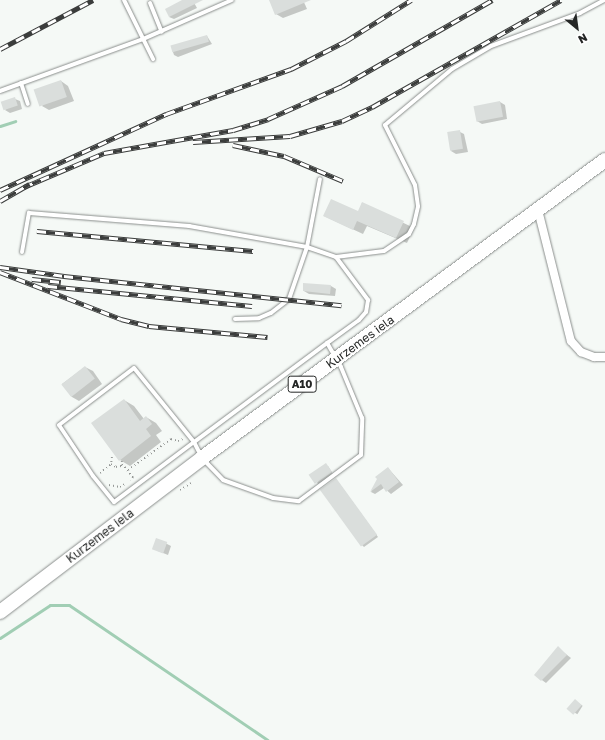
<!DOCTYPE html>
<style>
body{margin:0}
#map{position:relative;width:605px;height:740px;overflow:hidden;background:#f5f9f6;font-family:"Golos Text",sans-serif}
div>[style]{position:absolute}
.shadow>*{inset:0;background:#0003;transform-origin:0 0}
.stream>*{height:3px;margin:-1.5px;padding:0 1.5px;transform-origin:1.5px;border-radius:1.5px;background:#a1ceb4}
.building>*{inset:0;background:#dadedc;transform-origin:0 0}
.path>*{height:2px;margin-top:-1px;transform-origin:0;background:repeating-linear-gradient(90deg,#969997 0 1px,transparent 0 4px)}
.roads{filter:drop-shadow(0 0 1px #8a8e8c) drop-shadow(0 0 1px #8a8e8c)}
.service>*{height:4px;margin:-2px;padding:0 2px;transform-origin:2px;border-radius:2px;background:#fff}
.minor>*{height:8px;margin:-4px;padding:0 4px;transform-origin:4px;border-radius:4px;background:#fff}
.trunk>*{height:14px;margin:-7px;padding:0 7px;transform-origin:7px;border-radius:7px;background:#fff}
.rail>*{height:4.5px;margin-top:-2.25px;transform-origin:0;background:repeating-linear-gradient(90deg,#fff 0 9px,#3b3d3c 0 18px);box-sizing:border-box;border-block:1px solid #3b3d3c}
span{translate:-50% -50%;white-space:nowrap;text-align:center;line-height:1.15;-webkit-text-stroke:3px #fff;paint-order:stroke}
.shield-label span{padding:1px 3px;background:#fff;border:1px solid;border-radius:3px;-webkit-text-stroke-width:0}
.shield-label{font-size:11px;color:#242625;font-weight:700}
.street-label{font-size:12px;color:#242625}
.north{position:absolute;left:557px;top:8px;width:40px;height:40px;-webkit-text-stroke:3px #fff;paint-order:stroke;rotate:151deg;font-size:11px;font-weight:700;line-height:16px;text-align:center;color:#242625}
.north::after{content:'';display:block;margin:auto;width:14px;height:18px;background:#242625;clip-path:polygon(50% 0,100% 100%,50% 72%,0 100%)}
</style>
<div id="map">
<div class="shadow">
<i style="clip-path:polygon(184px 0,193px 1px,197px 8px,174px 19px,169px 17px)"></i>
<i style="clip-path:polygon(270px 0,303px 0,307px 9px,283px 18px,276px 14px)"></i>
<i style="clip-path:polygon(207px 36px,212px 44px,178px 57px,174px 55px,172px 49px)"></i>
<i style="clip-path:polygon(61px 81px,68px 86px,74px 101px,49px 110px,42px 106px)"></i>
<i style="clip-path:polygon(15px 99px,20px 101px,22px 109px,10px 113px,5px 110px)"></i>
<i style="clip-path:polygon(500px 102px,505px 105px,507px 119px,482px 124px,477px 121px)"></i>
<i style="clip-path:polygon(460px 132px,464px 134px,468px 152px,456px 154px,451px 151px)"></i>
<i style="clip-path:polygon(362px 203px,414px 228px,407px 243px,367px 226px,363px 234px,324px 216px,359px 212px)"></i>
<i style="clip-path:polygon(304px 284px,331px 286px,336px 289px,335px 296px,309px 294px,304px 291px)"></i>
<i style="clip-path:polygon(85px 367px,93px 371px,102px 384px,79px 401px,72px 397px,62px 384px)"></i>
<i style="clip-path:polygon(124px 400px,134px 406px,144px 419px,146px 417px,156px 423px,162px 431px,156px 435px,161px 442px,130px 466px,120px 460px)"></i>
<i style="clip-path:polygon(328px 466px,333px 474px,319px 484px,317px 483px)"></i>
<i style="clip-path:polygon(388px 468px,403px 485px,391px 494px,384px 488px,375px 494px,371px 492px,378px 479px)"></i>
<i style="clip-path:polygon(336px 479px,378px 537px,364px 547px,362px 545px)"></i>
<i style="clip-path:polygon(157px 539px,171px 546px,168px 555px,158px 551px)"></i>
<i style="clip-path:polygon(558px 648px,571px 658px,546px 683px,535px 675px)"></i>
<i style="left:575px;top:701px;width:9px;height:10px;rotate:32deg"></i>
</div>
<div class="stream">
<i style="left:0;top:126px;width:16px;rotate:-18deg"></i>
<i style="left:0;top:638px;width:60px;rotate:-33.4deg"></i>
<i style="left:50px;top:605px;width:19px"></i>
<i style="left:69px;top:605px;width:240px;rotate:34.2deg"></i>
</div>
<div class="building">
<i style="clip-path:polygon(182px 0,203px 0,169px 17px,165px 9px)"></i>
<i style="clip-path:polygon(269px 0,311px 0,275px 15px)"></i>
<i style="left:207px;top:35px;width:7px;height:38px;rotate:74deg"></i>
<i style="left:61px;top:80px;width:18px;height:29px;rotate:71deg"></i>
<i style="left:15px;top:97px;width:9px;height:15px;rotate:72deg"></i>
<i style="left:500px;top:101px;width:16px;height:27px;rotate:79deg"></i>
<i style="left:460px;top:130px;width:19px;height:13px;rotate:81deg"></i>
<i style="clip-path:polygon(331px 199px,358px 211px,362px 202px,404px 221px,396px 238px,357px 221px,353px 230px,323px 216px)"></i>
<i style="clip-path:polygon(303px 283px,331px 285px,330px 294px,303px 291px)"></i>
<i style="left:85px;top:366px;width:16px;height:30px;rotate:52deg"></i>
<i style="clip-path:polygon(124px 399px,140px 421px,146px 416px,152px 424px,146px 429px,151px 436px,119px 461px,91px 423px)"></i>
<i style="left:326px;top:463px;width:11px;height:21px;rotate:56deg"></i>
<i style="clip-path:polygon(388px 467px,399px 482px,386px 492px,381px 484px,370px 492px,377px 479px,375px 477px)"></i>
<i style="left:336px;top:478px;width:70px;height:20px;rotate:54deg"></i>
<i style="left:156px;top:538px;width:12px;height:12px;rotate:20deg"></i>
<i style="clip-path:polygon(558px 646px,567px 655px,541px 681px,534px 675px)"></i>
<i style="left:575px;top:699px;width:9px;height:13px;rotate:41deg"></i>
</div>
<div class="path">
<i style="left:112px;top:457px;width:7px;rotate:98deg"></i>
<i style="left:111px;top:464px;width:6px;rotate:31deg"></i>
<i style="left:116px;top:467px;width:5px;rotate:-11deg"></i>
<i style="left:121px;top:466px;width:5px;rotate:-79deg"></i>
<i style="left:122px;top:464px;width:17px;rotate:50deg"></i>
<i style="left:133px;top:477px;width:4px;rotate:124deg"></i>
<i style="left:128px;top:470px;width:53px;rotate:-35.8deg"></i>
<i style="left:171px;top:439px;width:7px;rotate:16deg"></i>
<i style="left:178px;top:441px;width:5px;rotate:-22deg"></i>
<i style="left:100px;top:473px;width:14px;rotate:-39deg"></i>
<i style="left:109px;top:485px;width:11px;rotate:10deg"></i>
<i style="left:120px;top:487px;width:6px;rotate:-31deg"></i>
<i style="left:180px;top:490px;width:13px;rotate:-32deg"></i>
</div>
<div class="roads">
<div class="service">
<i style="left:124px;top:0;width:66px;rotate:63.8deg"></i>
<i style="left:150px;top:3px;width:31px;rotate:68deg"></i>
<i style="left:21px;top:83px;width:22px;rotate:72deg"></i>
<i style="left:0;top:91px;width:152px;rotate:-20deg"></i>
<i style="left:143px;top:39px;width:97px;rotate:-23.7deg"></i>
<i style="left:22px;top:252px;width:40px;rotate:-80deg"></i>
<i style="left:29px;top:213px;width:161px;rotate:4.6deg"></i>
<i style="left:189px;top:226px;width:120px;rotate:10.1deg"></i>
<i style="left:307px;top:247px;width:31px;rotate:19deg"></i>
<i style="left:336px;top:257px;width:54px;rotate:53.3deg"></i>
<i style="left:368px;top:300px;width:12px;rotate:99deg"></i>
<i style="left:366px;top:312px;width:11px;rotate:131deg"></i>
<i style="left:359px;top:320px;width:39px;rotate:144deg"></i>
<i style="left:327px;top:343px;width:166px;rotate:143.3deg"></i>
<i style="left:194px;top:442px;width:100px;rotate:143.1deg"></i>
<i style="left:114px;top:502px;width:33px;rotate:-129deg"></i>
<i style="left:93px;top:476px;width:61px;rotate:-123.7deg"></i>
<i style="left:59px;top:425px;width:94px;rotate:-37.2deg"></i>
<i style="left:134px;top:368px;width:95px;rotate:51deg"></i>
<i style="left:194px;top:442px;width:18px;rotate:63deg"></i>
<i style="left:202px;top:458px;width:30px;rotate:46deg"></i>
<i style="left:223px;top:480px;width:53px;rotate:19.8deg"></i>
<i style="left:273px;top:498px;width:26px;rotate:7deg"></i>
<i style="left:299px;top:501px;width:77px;rotate:-36.6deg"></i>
<i style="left:361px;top:455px;width:37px;rotate:-88deg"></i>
<i style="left:362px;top:418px;width:55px;rotate:-112.4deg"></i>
<i style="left:341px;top:367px;width:28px;rotate:-120deg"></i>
<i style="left:336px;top:257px;width:48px;rotate:-7.1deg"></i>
<i style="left:384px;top:251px;width:30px;rotate:-34deg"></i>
<i style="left:409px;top:234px;width:11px;rotate:-63deg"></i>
<i style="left:414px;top:224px;width:18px;rotate:-77deg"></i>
<i style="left:418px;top:206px;width:21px;rotate:-98deg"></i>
<i style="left:415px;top:185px;width:67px;rotate:-116.6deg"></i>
<i style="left:385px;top:125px;width:87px;rotate:-39.9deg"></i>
<i style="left:452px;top:69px;width:45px;rotate:-30.5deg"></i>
<i style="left:491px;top:46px;width:95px;rotate:-20.3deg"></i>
<i style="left:580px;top:13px;width:27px;rotate:-28deg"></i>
<i style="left:235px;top:319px;width:24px;rotate:-2deg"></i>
<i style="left:259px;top:318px;width:13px;rotate:-23deg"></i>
<i style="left:271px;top:313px;width:23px;rotate:-38deg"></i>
<i style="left:289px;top:299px;width:55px;rotate:-70.9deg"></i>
<i style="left:307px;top:247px;width:69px;rotate:-79.2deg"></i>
</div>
<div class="minor">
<i style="left:538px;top:210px;width:135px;rotate:75.9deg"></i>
<i style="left:571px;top:341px;width:15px;rotate:48deg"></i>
<i style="left:581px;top:352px;width:14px;rotate:21deg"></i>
<i style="left:594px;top:357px;width:11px"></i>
</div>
<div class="trunk">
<i style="left:0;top:612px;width:254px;rotate:-37.3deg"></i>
<i style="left:202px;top:458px;width:501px;rotate:-36.48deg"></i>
</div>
</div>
<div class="rail">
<i style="left:0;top:49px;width:105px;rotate:-27.8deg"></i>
<i style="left:193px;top:142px;width:97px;rotate:-3.5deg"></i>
<i style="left:290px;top:136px;width:54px;rotate:-16.1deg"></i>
<i style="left:342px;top:121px;width:33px;rotate:-25deg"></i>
<i style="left:372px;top:107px;width:217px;rotate:-29.5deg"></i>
<i style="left:233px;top:145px;width:52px;rotate:12.2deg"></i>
<i style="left:284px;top:156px;width:64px;rotate:23deg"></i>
<i style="left:24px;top:187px;width:87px;rotate:-23deg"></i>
<i style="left:104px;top:153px;width:131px;rotate:-10.1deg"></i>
<i style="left:233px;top:130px;width:37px;rotate:-17deg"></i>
<i style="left:268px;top:119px;width:81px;rotate:-24deg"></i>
<i style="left:342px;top:86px;width:173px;rotate:-29.8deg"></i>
<i style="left:0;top:190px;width:183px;rotate:-24.6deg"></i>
<i style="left:166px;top:114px;width:133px;rotate:-19.8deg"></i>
<i style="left:291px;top:69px;width:62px;rotate:-27deg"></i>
<i style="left:346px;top:41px;width:77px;rotate:-32.2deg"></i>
<i style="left:0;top:201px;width:34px;rotate:-30deg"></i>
<i style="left:37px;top:231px;width:217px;rotate:5.3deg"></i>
<i style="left:0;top:267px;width:65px;rotate:8deg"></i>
<i style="left:64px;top:276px;width:279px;rotate:6deg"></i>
<i style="left:0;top:272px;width:130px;rotate:21.2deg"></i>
<i style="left:121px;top:319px;width:29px;rotate:14deg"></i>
<i style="left:149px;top:326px;width:119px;rotate:5.3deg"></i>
<i style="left:32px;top:279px;width:29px;rotate:6deg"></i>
<i style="left:48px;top:286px;width:205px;rotate:5.6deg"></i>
</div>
<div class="shield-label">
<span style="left:302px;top:384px">A10</span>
</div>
<div class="street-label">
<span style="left:360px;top:342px;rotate:-36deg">Kurzemes iela</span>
<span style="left:100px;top:536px;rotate:-37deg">Kurzemes iela</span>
</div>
<div class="north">N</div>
</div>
